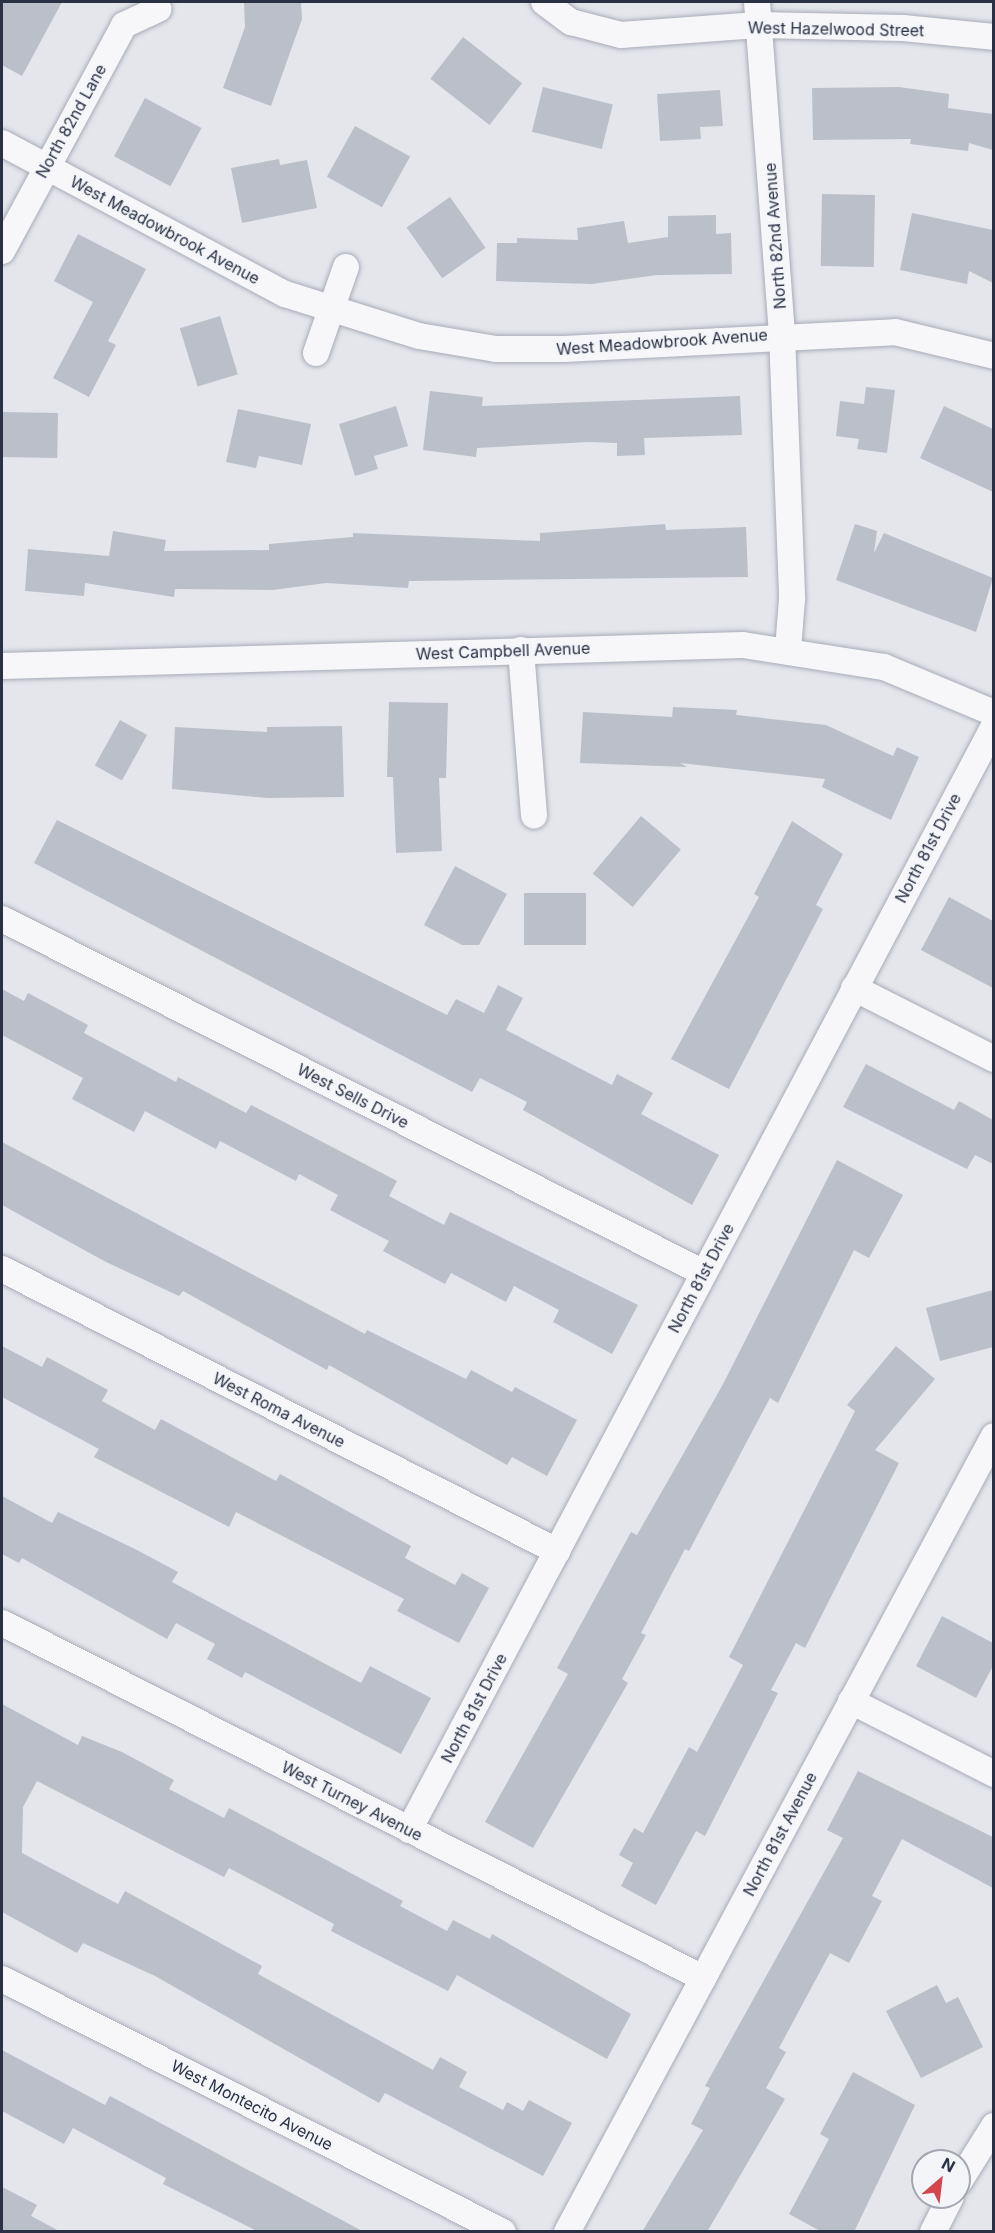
<!DOCTYPE html>
<style>
body{margin:0}
#map{position:relative;width:995px;height:2233px;overflow:hidden;background:#e4e6ec;font-family:Inter,sans-serif}
div>[style]{position:absolute}
.building>*{inset:0;background:#babfca;transform-origin:0 0}
.roads{filter:drop-shadow(0 0 2px #a8acb7) drop-shadow(0 0 2px #a8acb7)}
.minor>*{height:26px;margin:-13px;padding:0 13px;transform-origin:13px;border-radius:13px;background:#f7f7fa}
span{translate:-50% -50%;white-space:nowrap;text-align:center;line-height:1.15;-webkit-text-stroke:4.5px #f4f5f9;paint-order:stroke}
.street-label{font-size:16px;color:#2a3145}
.frame{position:absolute;inset:0;border:3px solid #2a3145;pointer-events:none}
.north{position:absolute;left:911px;top:2149px;width:60px;height:60px;box-sizing:border-box;background:#f4f5f9;border:2px solid #a3a7b1;border-radius:50%;rotate:28deg;font-size:16px;font-weight:700;line-height:24px;text-align:center;color:#2a3145}
.north::after{content:'';display:block;margin:auto;width:21px;height:27px;background:#d4454d;clip-path:polygon(50% 0,100% 100%,50% 72%,0 100%)}
</style>
<div id="map">
<div class="building">
<i style="clip-path:polygon(2px 2px,62px 2px,22px 76px,2px 65px)"></i>
<i style="clip-path:polygon(244px 2px,301px 2px,302px 19px,271px 106px,223px 88px,245px 27px)"></i>
<i style="left:463px;top:37px;width:75px;height:53px;rotate:38deg"></i>
<i style="left:543px;top:87px;width:72px;height:46px;rotate:14deg"></i>
<i style="clip-path:polygon(899px 87px,949px 94px,948px 108px,993px 114px,993px 150px,969px 143px,968px 151px,910px 144px,911px 139px,813px 140px,812px 88px)"></i>
<i style="clip-path:polygon(720px 90px,723px 126px,700px 127px,701px 139px,660px 141px,657px 94px)"></i>
<i style="left:145px;top:98px;width:64px;height:66px;rotate:28deg"></i>
<i style="left:355px;top:126px;width:63px;height:58px;rotate:29deg"></i>
<i style="clip-path:polygon(279px 159px,280px 165px,307px 160px,317px 208px,242px 223px,231px 168px)"></i>
<i style="left:822px;top:194px;width:53px;height:72px;rotate:1deg"></i>
<i style="left:450px;top:197px;width:62px;height:53px;rotate:55deg"></i>
<i style="clip-path:polygon(912px 213px,993px 230px,993px 283px,969px 271px,967px 284px,900px 270px)"></i>
<i style="clip-path:polygon(716px 215px,716px 234px,731px 233px,732px 274px,657px 275px,592px 284px,496px 281px,497px 243px,517px 243px,517px 238px,578px 240px,577px 228px,624px 221px,628px 243px,668px 237px,668px 216px)"></i>
<i style="clip-path:polygon(78px 234px,146px 269px,108px 341px,116px 345px,89px 397px,53px 378px,93px 302px,54px 281px)"></i>
<i style="left:220px;top:316px;width:61px;height:42px;rotate:73deg"></i>
<i style="clip-path:polygon(866px 387px,895px 390px,887px 453px,857px 449px,859px 439px,836px 436px,840px 401px,864px 404px)"></i>
<i style="clip-path:polygon(430px 391px,483px 397px,482px 406px,740px 396px,742px 435px,644px 438px,645px 455px,617px 456px,617px 443px,588px 442px,477px 448px,476px 457px,423px 450px)"></i>
<i style="clip-path:polygon(396px 406px,408px 446px,374px 456px,378px 469px,355px 476px,339px 424px)"></i>
<i style="clip-path:polygon(944px 406px,993px 429px,993px 492px,920px 458px)"></i>
<i style="clip-path:polygon(238px 409px,311px 424px,302px 465px,259px 456px,256px 468px,226px 462px)"></i>
<i style="left:2px;top:412px;width:56px;height:45px;rotate:1deg"></i>
<i style="clip-path:polygon(665px 524px,666px 530px,746px 527px,748px 577px,409px 581px,408px 588px,326px 583px,273px 590px,175px 589px,174px 597px,85px 583px,84px 596px,25px 591px,28px 549px,109px 556px,113px 531px,166px 540px,164px 551px,269px 550px,269px 544px,353px 537px,353px 533px,540px 541px,540px 533px)"></i>
<i style="clip-path:polygon(855px 524px,877px 531px,874px 553px,884px 533px,993px 578px,976px 632px,836px 580px)"></i>
<i style="clip-path:polygon(389px 702px,448px 703px,446px 778px,439px 778px,442px 851px,396px 853px,393px 777px,387px 777px)"></i>
<i style="clip-path:polygon(673px 707px,737px 710px,736px 715px,826px 725px,893px 756px,897px 747px,919px 757px,891px 820px,822px 787px,825px 779px,680px 763px,687px 767px,580px 763px,583px 712px,672px 717px)"></i>
<i style="left:120px;top:720px;width:31px;height:52px;rotate:29deg"></i>
<i style="clip-path:polygon(342px 726px,344px 797px,268px 798px,172px 789px,175px 727px,267px 732px,267px 727px)"></i>
<i style="left:641px;top:816px;width:52px;height:75px;rotate:40deg"></i>
<i style="clip-path:polygon(57px 820px,447px 1015px,456px 999px,484px 1013px,498px 985px,523px 998px,506px 1030px,612px 1085px,617px 1074px,653px 1093px,641px 1114px,719px 1155px,692px 1205px,523px 1110px,527px 1102px,480px 1078px,472px 1092px,34px 863px)"></i>
<i style="clip-path:polygon(792px 821px,843px 854px,816px 905px,823px 909px,729px 1089px,671px 1059px,759px 897px,754px 894px)"></i>
<i style="clip-path:polygon(455px 866px,507px 894px,479px 945px,462px 945px,424px 925px)"></i>
<i style="left:524px;top:893px;width:62px;height:52px"></i>
<i style="clip-path:polygon(949px 897px,993px 921px,993px 988px,921px 950px)"></i>
<i style="clip-path:polygon(2px 989px,24px 1001px,28px 993px,88px 1025px,84px 1033px,176px 1082px,178px 1077px,246px 1113px,251px 1105px,336px 1149px,397px 1181px,389px 1196px,444px 1225px,450px 1212px,638px 1305px,612px 1354px,553px 1322px,559px 1310px,514px 1286px,506px 1302px,451px 1273px,445px 1284px,383px 1251px,389px 1241px,330px 1210px,338px 1195px,299px 1174px,296px 1181px,220px 1141px,216px 1149px,145px 1111px,134px 1132px,72px 1099px,83px 1078px,2px 1035px)"></i>
<i style="clip-path:polygon(866px 1064px,954px 1110px,959px 1101px,993px 1120px,993px 1164px,975px 1155px,967px 1169px,843px 1107px)"></i>
<i style="clip-path:polygon(2px 1142px,365px 1334px,367px 1330px,466px 1379px,471px 1370px,512px 1392px,515px 1387px,577px 1420px,547px 1476px,512px 1457px,507px 1465px,329px 1365px,327px 1370px,183px 1291px,179px 1296px,106px 1262px,2px 1205px)"></i>
<i style="clip-path:polygon(837px 1160px,903px 1195px,869px 1258px,854px 1250px,778px 1403px,770px 1398px,689px 1551px,685px 1549px,641px 1633px,646px 1635px,622px 1679px,628px 1683px,533px 1848px,485px 1822px,568px 1674px,557px 1668px,631px 1532px,637px 1535px,722px 1386px)"></i>
<i style="clip-path:polygon(993px 1290px,993px 1347px,940px 1361px,926px 1308px)"></i>
<i style="clip-path:polygon(2px 1346px,42px 1367px,47px 1357px,108px 1390px,102px 1401px,155px 1430px,161px 1419px,276px 1481px,280px 1474px,411px 1546px,405px 1558px,455px 1585px,462px 1573px,489px 1588px,459px 1643px,397px 1611px,404px 1599px,236px 1512px,229px 1527px,94px 1457px,99px 1449px,2px 1397px)"></i>
<i style="clip-path:polygon(896px 1346px,935px 1379px,875px 1450px,899px 1463px,805px 1648px,796px 1643px,771px 1690px,778px 1693px,705px 1836px,696px 1831px,656px 1905px,621px 1886px,633px 1863px,619px 1855px,634px 1828px,643px 1833px,689px 1747px,697px 1752px,743px 1665px,729px 1657px,855px 1411px,847px 1405px)"></i>
<i style="clip-path:polygon(2px 1496px,52px 1523px,58px 1512px,137px 1550px,178px 1572px,172px 1582px,361px 1683px,370px 1666px,431px 1698px,401px 1754px,245px 1672px,242px 1678px,207px 1659px,215px 1644px,176px 1623px,167px 1639px,22px 1558px,19px 1563px,2px 1554px)"></i>
<i style="clip-path:polygon(942px 1616px,993px 1643px,993px 1666px,976px 1698px,916px 1666px)"></i>
<i style="clip-path:polygon(2px 1704px,78px 1745px,82px 1736px,122px 1752px,174px 1780px,169px 1789px,224px 1818px,229px 1808px,403px 1901px,400px 1906px,447px 1931px,453px 1920px,490px 1939px,492px 1934px,631px 2014px,607px 2059px,457px 1975px,448px 1991px,331px 1931px,334px 1924px,229px 1868px,224px 1877px,37px 1781px,23px 1807px,22px 1853px,118px 1904px,125px 1891px,262px 1966px,258px 1974px,433px 2070px,440px 2057px,467px 2072px,459px 2087px,503px 2110px,507px 2102px,523px 2111px,529px 2100px,572px 2123px,543px 2176px,385px 2093px,379px 2103px,155px 1976px,83px 1943px,77px 1953px,2px 1912px)"></i>
<i style="clip-path:polygon(858px 1771px,993px 1837px,993px 1888px,902px 1839px,872px 1896px,882px 1901px,849px 1963px,830px 1953px,779px 2048px,786px 2052px,766px 2088px,785px 2099px,707px 2232px,642px 2232px,703px 2130px,691px 2124px,710px 2088px,705px 2086px,843px 1838px,827px 1830px)"></i>
<i style="clip-path:polygon(937px 1985px,946px 2003px,958px 1997px,983px 2047px,921px 2078px,886px 2011px)"></i>
<i style="clip-path:polygon(2px 2050px,105px 2105px,110px 2096px,364px 2232px,259px 2232px,163px 2184px,166px 2178px,73px 2128px,64px 2144px,2px 2111px)"></i>
<i style="clip-path:polygon(853px 2072px,915px 2105px,854px 2232px,822px 2232px,789px 2214px,829px 2139px,820px 2134px)"></i>
<i style="clip-path:polygon(2px 2187px,37px 2205px,31px 2216px,61px 2232px,2px 2232px)"></i>
</div>
<div class="roads">
<div class="minor">
<i style="left:544px;top:2px;width:34px;rotate:37deg"></i>
<i style="left:571px;top:22px;width:52px;rotate:14.6deg"></i>
<i style="left:621px;top:35px;width:137px;rotate:-4.2deg"></i>
<i style="left:758px;top:25px;width:145px;rotate:1.2deg"></i>
<i style="left:903px;top:28px;width:91px;rotate:5.6deg"></i>
<i style="left:757px;top:2px;width:333px;rotate:85.7deg"></i>
<i style="left:782px;top:334px;width:265px;rotate:87.8deg"></i>
<i style="left:792px;top:599px;width:51px;rotate:94.5deg"></i>
<i style="left:2px;top:143px;width:321px;rotate:28.1deg"></i>
<i style="left:285px;top:294px;width:140px;rotate:17.4deg"></i>
<i style="left:419px;top:336px;width:78px;rotate:9.6deg"></i>
<i style="left:496px;top:349px;width:68px"></i>
<i style="left:564px;top:349px;width:331px;rotate:-2.9deg"></i>
<i style="left:895px;top:332px;width:102px;rotate:13.6deg"></i>
<i style="left:2px;top:251px;width:257px;rotate:-61.6deg"></i>
<i style="left:124px;top:25px;width:38px;rotate:-25deg"></i>
<i style="left:316px;top:353px;width:91px;rotate:-70.8deg"></i>
<i style="left:521px;top:650px;width:166px;rotate:85.5deg"></i>
<i style="left:2px;top:666px;width:741px;rotate:-1.62deg"></i>
<i style="left:743px;top:645px;width:143px;rotate:8.9deg"></i>
<i style="left:884px;top:667px;width:119px;rotate:22.7deg"></i>
<i style="left:2px;top:919px;width:786px;rotate:26.76deg"></i>
<i style="left:854px;top:988px;width:157px;rotate:26.9deg"></i>
<i style="left:2px;top:1269px;width:623px;rotate:26.94deg"></i>
<i style="left:2px;top:1623px;width:786px;rotate:26.86deg"></i>
<i style="left:851px;top:1701px;width:161px;rotate:27deg"></i>
<i style="left:409px;top:1830px;width:1249px;rotate:-62.08deg"></i>
<i style="left:2px;top:1979px;width:561px;rotate:26.79deg"></i>
<i style="left:959px;top:2182px;width:66px;rotate:-58deg"></i>
<i style="left:567px;top:2232px;width:903px;rotate:-61.79deg"></i>
<i style="left:933px;top:2232px;width:39px;rotate:-63deg"></i>
</div>
</div>
<div class="street-label">
<span style="left:836px;top:29px;rotate:1deg">West Hazelwood Street</span>
<span style="left:71px;top:121px;rotate:-61deg">North 82nd Lane</span>
<span style="left:165px;top:230px;rotate:28deg">West Meadowbrook Avenue</span>
<span style="left:775px;top:236px;rotate:-94deg">North 82nd Avenue</span>
<span style="left:662px;top:342px;rotate:-4deg">West Meadowbrook Avenue</span>
<span style="left:503px;top:651px;rotate:-2deg">West Campbell Avenue</span>
<span style="left:928px;top:848px;rotate:-62deg">North 81st Drive</span>
<span style="left:353px;top:1096px;rotate:27deg">West Sells Drive</span>
<span style="left:701px;top:1278px;rotate:-62deg">North 81st Drive</span>
<span style="left:279px;top:1410px;rotate:27deg">West Roma Avenue</span>
<span style="left:474px;top:1708px;rotate:-62deg">North 81st Drive</span>
<span style="left:352px;top:1801px;rotate:27deg">West Turney Avenue</span>
<span style="left:780px;top:1834px;rotate:-62deg">North 81st Avenue</span>
<span style="left:252px;top:2105px;rotate:27deg">West Montecito Avenue</span>
</div>
<div class="frame"></div>
<div class="north">N</div>
</div>
